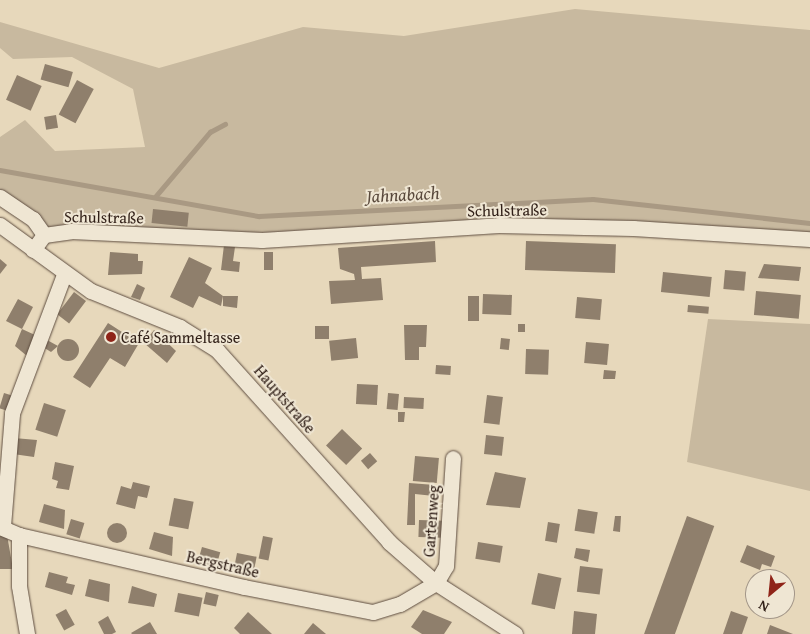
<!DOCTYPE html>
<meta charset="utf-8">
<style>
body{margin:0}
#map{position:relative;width:810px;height:634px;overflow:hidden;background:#e7d8bb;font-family:"Gentium Book Plus",serif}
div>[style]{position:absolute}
.green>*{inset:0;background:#c8b99f}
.stream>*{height:4.5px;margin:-2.25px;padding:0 2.25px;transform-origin:2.25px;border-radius:2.25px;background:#a99983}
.building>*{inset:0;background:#8f7f6c;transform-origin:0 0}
.round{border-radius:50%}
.roads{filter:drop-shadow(0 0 1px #5e4d40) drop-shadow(0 0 1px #5e4d40)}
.minor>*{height:15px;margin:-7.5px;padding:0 7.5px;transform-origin:7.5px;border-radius:7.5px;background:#efe6d3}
.dots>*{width:14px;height:14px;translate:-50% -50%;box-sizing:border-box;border:2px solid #efe6d3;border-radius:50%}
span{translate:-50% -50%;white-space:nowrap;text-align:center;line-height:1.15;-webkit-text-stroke:4px #efe6d3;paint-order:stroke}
.street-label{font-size:16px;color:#301f17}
.poi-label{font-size:16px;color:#301f17}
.left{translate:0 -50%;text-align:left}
.water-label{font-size:18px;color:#5a4a3d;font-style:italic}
.north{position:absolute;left:745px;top:569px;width:50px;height:50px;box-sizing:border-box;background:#efe6d3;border:1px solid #a39688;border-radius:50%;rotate:208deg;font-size:14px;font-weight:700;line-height:20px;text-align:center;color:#301f17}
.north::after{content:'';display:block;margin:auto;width:18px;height:22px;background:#8f2418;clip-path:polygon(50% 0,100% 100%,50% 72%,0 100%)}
</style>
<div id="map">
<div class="green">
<i style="clip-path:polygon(575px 9px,810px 30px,810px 239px,633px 228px,44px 235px,0 197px,0 137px,25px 120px,55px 151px,145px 147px,133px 89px,72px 57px,13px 59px,0 48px,0 22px,159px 68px,303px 27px,404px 36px)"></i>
<i style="clip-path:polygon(708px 319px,810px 324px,810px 491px,687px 462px)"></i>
</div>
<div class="stream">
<i style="left:0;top:170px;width:263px;rotate:10.1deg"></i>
<i style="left:259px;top:216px;width:334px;rotate:-2.9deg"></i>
<i style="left:593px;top:199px;width:218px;rotate:6.3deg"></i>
<i style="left:155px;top:197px;width:85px;rotate:-49.8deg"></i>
<i style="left:210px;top:132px;width:17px;rotate:-28deg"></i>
</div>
<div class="building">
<i style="left:45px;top:64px;width:29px;height:16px;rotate:16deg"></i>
<i style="left:17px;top:75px;width:27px;height:27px;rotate:24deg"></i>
<i style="left:77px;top:80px;width:19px;height:39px;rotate:28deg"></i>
<i style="left:56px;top:115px;width:13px;height:12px;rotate:81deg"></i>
<i style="left:153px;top:209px;width:36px;height:14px;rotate:6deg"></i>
<i style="clip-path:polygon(435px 241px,436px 262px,361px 267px,362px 279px,381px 278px,383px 300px,331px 304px,329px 281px,355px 280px,354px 274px,340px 269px,338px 248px)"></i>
<i style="left:526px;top:241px;width:90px;height:29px;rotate:2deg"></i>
<i style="clip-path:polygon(224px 245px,235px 247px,233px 261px,240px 262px,239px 272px,221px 270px)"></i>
<i style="clip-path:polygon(110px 252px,138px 254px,138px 261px,143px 261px,142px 274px,108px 275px)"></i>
<i style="left:264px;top:252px;width:9px;height:18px"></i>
<i style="clip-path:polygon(189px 257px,212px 268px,205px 283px,223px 296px,221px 306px,199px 296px,193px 308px,170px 297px)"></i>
<i style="clip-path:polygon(0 259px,7px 265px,0 274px)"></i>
<i style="clip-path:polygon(764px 264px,801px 267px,799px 281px,758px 278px)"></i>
<i style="left:725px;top:270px;width:21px;height:19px;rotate:5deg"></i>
<i style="left:663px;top:272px;width:49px;height:20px;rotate:6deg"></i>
<i style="clip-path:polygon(137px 284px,145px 288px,140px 300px,131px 297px)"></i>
<i style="left:756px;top:291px;width:45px;height:24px;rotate:5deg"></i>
<i style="left:74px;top:292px;width:15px;height:28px;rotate:37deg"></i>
<i style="left:483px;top:294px;width:29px;height:20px;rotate:2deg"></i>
<i style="clip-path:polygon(223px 296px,238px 296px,237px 308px,223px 306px)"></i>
<i style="left:468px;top:296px;width:11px;height:25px"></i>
<i style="left:577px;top:297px;width:25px;height:21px;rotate:5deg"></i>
<i style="clip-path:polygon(18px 299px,33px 307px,22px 329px,35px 335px,27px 356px,15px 346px,22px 329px,6px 321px)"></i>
<i style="left:688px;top:305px;width:21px;height:7px;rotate:5deg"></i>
<i style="clip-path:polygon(108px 323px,139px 343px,125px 367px,110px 358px,90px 388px,73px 377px)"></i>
<i style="left:518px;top:324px;width:7px;height:8px"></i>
<i style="clip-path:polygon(404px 325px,427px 325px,426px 347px,419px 347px,419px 360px,405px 360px)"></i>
<i style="left:315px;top:326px;width:14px;height:13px"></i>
<i style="clip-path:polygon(154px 330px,176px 351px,167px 363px,144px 343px)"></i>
<i style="left:356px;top:338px;width:20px;height:27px;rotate:84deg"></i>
<i style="left:501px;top:338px;width:9px;height:11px;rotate:6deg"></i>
<i class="round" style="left:57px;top:339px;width:22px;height:22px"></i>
<i style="clip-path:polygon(47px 340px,58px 346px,51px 352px,43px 347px)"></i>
<i style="left:586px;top:342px;width:23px;height:21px;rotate:5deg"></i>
<i style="left:526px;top:349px;width:23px;height:25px;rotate:2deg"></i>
<i style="left:436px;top:365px;width:15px;height:9px;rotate:4deg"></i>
<i style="clip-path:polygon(604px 370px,616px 371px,615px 379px,603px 379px)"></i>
<i style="left:357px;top:384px;width:21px;height:20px;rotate:3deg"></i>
<i style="left:4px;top:393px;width:10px;height:16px;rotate:17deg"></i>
<i style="left:388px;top:393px;width:11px;height:16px;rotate:5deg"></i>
<i style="left:487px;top:395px;width:16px;height:28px;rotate:7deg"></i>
<i style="left:404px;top:397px;width:20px;height:11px;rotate:3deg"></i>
<i style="left:44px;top:403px;width:23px;height:28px;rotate:18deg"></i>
<i style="clip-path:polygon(398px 412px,405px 412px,404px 422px,398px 422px)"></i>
<i style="left:342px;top:429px;width:28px;height:23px;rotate:44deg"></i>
<i style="left:486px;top:435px;width:18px;height:19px;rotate:6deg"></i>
<i style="clip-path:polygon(14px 438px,37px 440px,34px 457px,13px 454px)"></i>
<i style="left:370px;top:453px;width:11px;height:12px;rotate:49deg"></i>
<i style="left:415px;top:456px;width:24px;height:25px;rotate:5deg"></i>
<i style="clip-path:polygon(55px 462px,74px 466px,69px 490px,56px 488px,58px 481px,52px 479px)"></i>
<i style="clip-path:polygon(495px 472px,526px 478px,520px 508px,486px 505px)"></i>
<i style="clip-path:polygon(133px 482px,150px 486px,147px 498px,138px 496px,135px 509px,116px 504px,121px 486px,131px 489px)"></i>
<i style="clip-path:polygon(409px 483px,435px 485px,434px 496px,415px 494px,415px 525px,407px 525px)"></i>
<i style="left:174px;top:498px;width:20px;height:28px;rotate:11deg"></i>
<i style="clip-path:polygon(44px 504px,65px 510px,64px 529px,39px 522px)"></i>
<i style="left:578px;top:509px;width:20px;height:22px;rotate:9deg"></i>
<i style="clip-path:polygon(615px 516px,621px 516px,620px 532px,613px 531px)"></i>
<i style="left:687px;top:516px;width:29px;height:126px;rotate:20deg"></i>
<i style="left:71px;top:519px;width:14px;height:16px;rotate:17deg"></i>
<i style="left:419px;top:520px;width:24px;height:17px;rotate:2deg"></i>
<i style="left:548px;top:522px;width:12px;height:19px;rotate:9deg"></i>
<i class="round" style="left:107px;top:523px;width:20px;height:20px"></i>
<i style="clip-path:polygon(154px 532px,173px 537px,172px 556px,149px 549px)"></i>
<i style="clip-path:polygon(7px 535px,13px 569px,0 569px,0 552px,7px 551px,0 552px,0 536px)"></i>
<i style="left:263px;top:536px;width:10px;height:23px;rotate:11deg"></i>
<i style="left:478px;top:542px;width:25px;height:17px;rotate:9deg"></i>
<i style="clip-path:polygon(747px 545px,775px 556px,771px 567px,762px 564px,760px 570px,740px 562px)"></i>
<i style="left:202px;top:547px;width:19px;height:16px;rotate:16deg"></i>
<i style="clip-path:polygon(576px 548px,590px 550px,588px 562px,574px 558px)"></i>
<i style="left:237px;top:553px;width:20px;height:19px;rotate:11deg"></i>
<i style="left:580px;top:566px;width:23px;height:26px;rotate:7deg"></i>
<i style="clip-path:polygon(49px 572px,68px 577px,66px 583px,75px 585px,72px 595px,45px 587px)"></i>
<i style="left:538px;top:573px;width:24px;height:32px;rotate:12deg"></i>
<i style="clip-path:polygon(89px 579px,110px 584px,109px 602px,85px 596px)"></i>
<i style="clip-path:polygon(132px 586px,157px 594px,154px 607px,128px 603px)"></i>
<i style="left:206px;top:592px;width:13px;height:12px;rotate:13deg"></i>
<i style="left:178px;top:593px;width:25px;height:19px;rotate:11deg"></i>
<i style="left:66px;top:609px;width:18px;height:12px;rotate:61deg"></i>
<i style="clip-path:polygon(423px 610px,452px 622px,444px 634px,422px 634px,411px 627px)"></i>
<i style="clip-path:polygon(574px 611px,597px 614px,595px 634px,572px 634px)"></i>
<i style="clip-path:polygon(731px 611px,748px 617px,742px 634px,723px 634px)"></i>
<i style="clip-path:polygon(248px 612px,272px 634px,240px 634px,234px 628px)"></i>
<i style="clip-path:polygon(108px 616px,116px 632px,112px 634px,104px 634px,98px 622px)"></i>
<i style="clip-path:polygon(150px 622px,157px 634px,132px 634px,131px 633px)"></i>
<i style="clip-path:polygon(313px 623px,326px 634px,304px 634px)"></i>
<i style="clip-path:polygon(770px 625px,793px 634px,767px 634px)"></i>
</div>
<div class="roads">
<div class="minor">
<i style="left:0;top:197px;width:40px;rotate:34deg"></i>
<i style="left:33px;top:219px;width:19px;rotate:55deg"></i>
<i style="left:0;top:225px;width:112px;rotate:36deg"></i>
<i style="left:91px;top:291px;width:96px;rotate:22deg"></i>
<i style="left:180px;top:327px;width:44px;rotate:31.9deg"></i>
<i style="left:217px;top:350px;width:258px;rotate:48.1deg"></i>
<i style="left:389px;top:542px;width:62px;rotate:41.1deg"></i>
<i style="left:436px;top:583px;width:94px;rotate:32.8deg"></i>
<i style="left:33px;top:250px;width:19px;rotate:-54deg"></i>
<i style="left:44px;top:235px;width:27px;rotate:-8deg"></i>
<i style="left:71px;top:231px;width:191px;rotate:2.7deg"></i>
<i style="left:262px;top:240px;width:237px;rotate:-3.6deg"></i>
<i style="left:499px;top:225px;width:134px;rotate:1.3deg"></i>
<i style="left:633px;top:228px;width:177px;rotate:3.6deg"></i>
<i style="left:3px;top:526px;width:113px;rotate:-85.4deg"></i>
<i style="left:12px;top:413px;width:147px;rotate:-69.4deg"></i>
<i style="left:0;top:527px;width:21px;rotate:23deg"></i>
<i style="left:19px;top:535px;width:231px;rotate:13deg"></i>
<i style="left:244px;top:587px;width:131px;rotate:11deg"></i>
<i style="left:373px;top:612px;width:28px;rotate:-17deg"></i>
<i style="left:400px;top:604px;width:42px;rotate:-30.3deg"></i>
<i style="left:436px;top:583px;width:20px;rotate:-60deg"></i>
<i style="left:446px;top:566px;width:108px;rotate:-86.3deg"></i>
<i style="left:19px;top:535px;width:51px;rotate:90deg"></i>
<i style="left:19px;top:586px;width:49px;rotate:80.5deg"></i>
</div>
</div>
<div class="dots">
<i style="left:111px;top:337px;background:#8f2418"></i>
</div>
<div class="street-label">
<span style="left:507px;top:210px;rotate:-1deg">Schulstraße</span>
<span style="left:104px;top:217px;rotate:1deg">Schulstraße</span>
<span style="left:285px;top:399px;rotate:49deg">Hauptstraße</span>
<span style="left:431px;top:521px;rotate:-86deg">Gartenweg</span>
<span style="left:223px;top:564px;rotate:13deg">Bergstraße</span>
</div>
<div class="poi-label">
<span class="left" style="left:121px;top:337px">Café Sammeltasse</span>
</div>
<div class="water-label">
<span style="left:403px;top:195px;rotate:-3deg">Jahnabach</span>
</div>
<div class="north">N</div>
</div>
